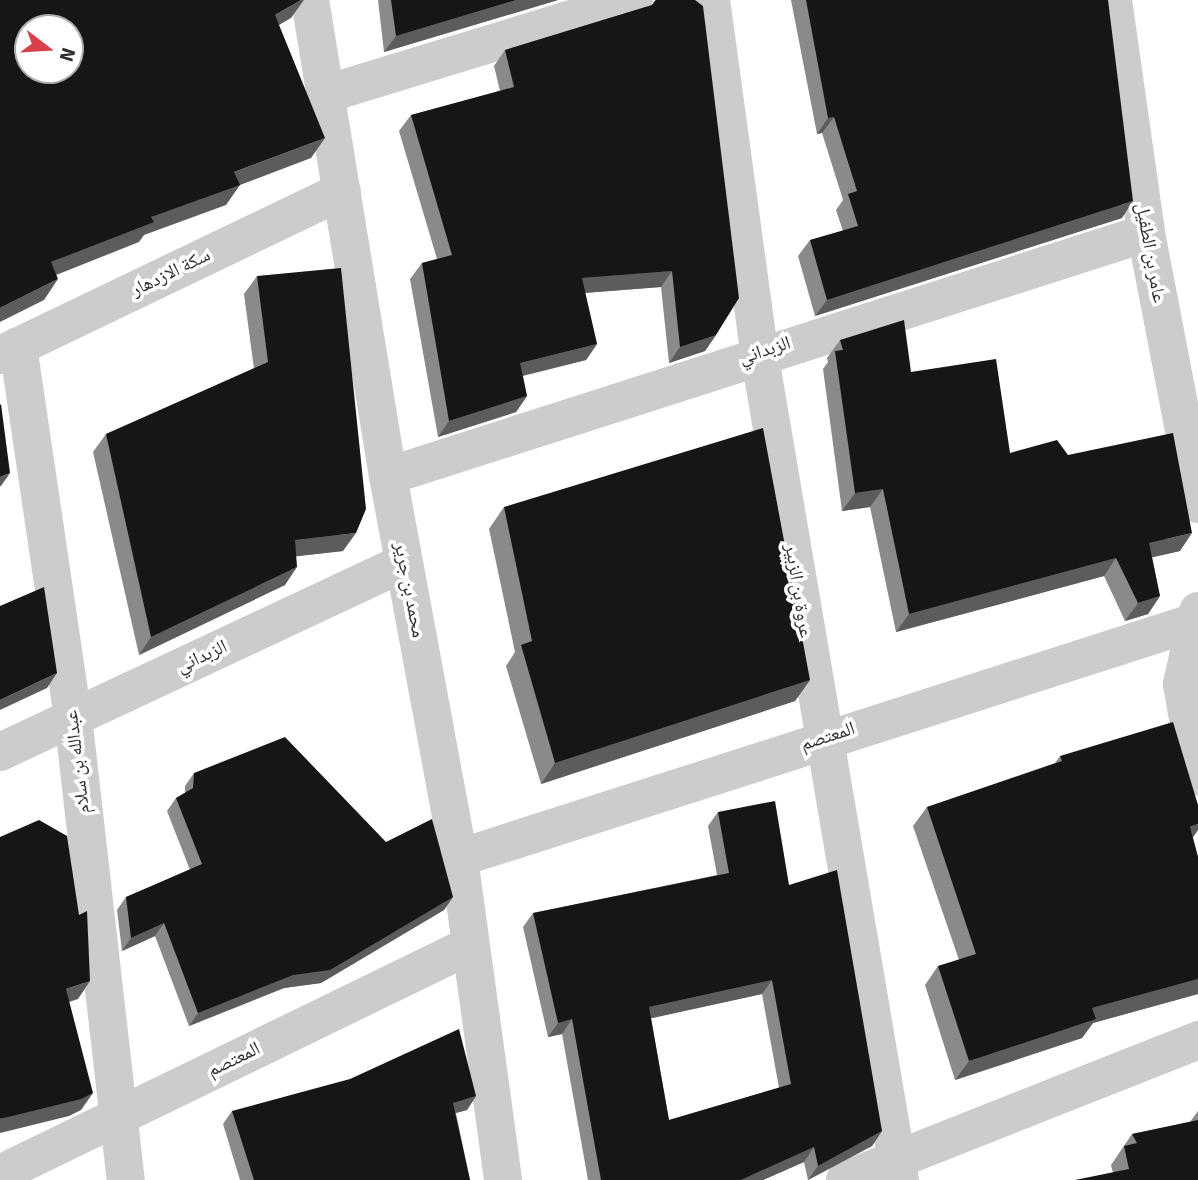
<!DOCTYPE html>
<meta charset="utf-8">
<style>
body{margin:0}
#map{position:relative;width:1198px;height:1180px;overflow:hidden;background:#fff;font-family:Signika,"Noto Naskh Arabic",sans-serif}
div>[style]{position:absolute}
.street>*{height:38px;margin:-19px;padding:0 19px;transform-origin:19px;border-radius:19px;background:#ccc}
.wall>*{inset:0;background:#8a8a8a}
.shaded-wall>*{inset:0;background:#5c5c5c}
.building>*{inset:0;background:#161616}
span{translate:-50% -50%;white-space:nowrap;text-align:center;line-height:1.15;-webkit-text-stroke:7px #fff;paint-order:stroke}
.street-label{font-size:19px;color:#2f2f2f}
.north{position:absolute;left:14px;top:14px;width:70px;height:70px;box-sizing:border-box;background:#fff;border:2px solid #acacac;border-radius:50%;rotate:107deg;font-size:19px;font-weight:700;line-height:28px;text-align:center;color:#2f2f2f}
.north::after{content:'';display:block;margin:auto;width:24px;height:32px;background:#d8404a;clip-path:polygon(50% 0,100% 100%,50% 72%,0 100%)}
</style>
<div id="map">
<div class="street">
<i style="left:310px;top:0;width:482px;rotate:80.7deg"></i>
<i style="left:388px;top:476px;width:389px;rotate:79.5deg"></i>
<i style="left:459px;top:858px;width:325px;rotate:82.2deg"></i>
<i style="left:711px;top:0;width:355px;rotate:82.2deg"></i>
<i style="left:759px;top:352px;width:840px;rotate:80.34deg"></i>
<i style="left:1113px;top:0;width:235px;rotate:81.9deg"></i>
<i style="left:1146px;top:233px;width:276px;rotate:79.1deg"></i>
<i style="left:326px;top:94px;width:322px;rotate:-17deg"></i>
<i style="left:18px;top:346px;width:375px;rotate:81.6deg"></i>
<i style="left:73px;top:717px;width:466px;rotate:83.5deg"></i>
<i style="left:0;top:355px;width:379px;rotate:-25.6deg"></i>
<i style="left:388px;top:476px;width:796px;rotate:-17.77deg"></i>
<i style="left:1198px;top:611px;width:75px;rotate:102.4deg"></i>
<i style="left:1182px;top:684px;width:94px;rotate:80.2deg"></i>
<i style="left:0;top:752px;width:446px;rotate:-25.1deg"></i>
<i style="left:459px;top:858px;width:776px;rotate:-17.78deg"></i>
<i style="left:0;top:1174px;width:521px;rotate:-25.93deg"></i>
<i style="left:845px;top:1180px;width:380px;rotate:-21.6deg"></i>
</div>
<div class="wall">
<i style="clip-path:polygon(378px 0,558px 0,384px 52px)"></i>
<i style="clip-path:polygon(655px 0,695px 0,716px 335px,705px 351px,669px 363px,661px 287px,585px 293px,597px 344px,586px 360px,523px 376px,527px 396px,516px 412px,438px 437px,410px 279px,422px 263px,437px 259px,399px 131px,411px 115px,500px 91px,494px 66px,505px 50px,652px 5px)"></i>
<i style="clip-path:polygon(791px 0,1108px 0,1122px 218px,815px 316px,798px 256px,810px 240px,843px 231px,836px 210px,843px 200px,822px 133px,817px 134px)"></i>
<i style="clip-path:polygon(257px 276px,343px 551px,296px 556px,285px 585px,139px 655px,93px 452px,106px 434px,254px 369px,244px 294px)"></i>
<i style="clip-path:polygon(840px 340px,911px 372px,1010px 453px,1068px 455px,1180px 551px,1152px 557px,1160px 596px,1148px 614px,1125px 621px,1104px 576px,896px 632px,870px 507px,842px 511px,823px 369px,828px 362px,827px 358px)"></i>
<i style="clip-path:polygon(504px 507px,810px 680px,795px 701px,541px 784px,506px 666px,515px 652px,489px 529px)"></i>
<i style="clip-path:polygon(1060px 756px,1193px 838px,1198px 857px,1198px 994px,1093px 1023px,1082px 1038px,955px 1080px,925px 985px,938px 966px,959px 960px,913px 826px,927px 807px,1055px 763px)"></i>
<i style="clip-path:polygon(194px 773px,386px 842px,453px 897px,444px 910px,321px 983px,284px 988px,189px 1026px,155px 936px,122px 951px,117px 910px,126px 897px,190px 870px,167px 811px,176px 798px,185px 793px,185px 786px)"></i>
<i style="clip-path:polygon(evenodd,718px 812px,789px 885px,882px 1131px,872px 1146px,808px 1180px,804px 1162px,763px 1180px,588px 1180px,562px 1034px,548px 1037px,523px 927px,533px 913px,717px 875px,708px 826px,718px 812px,762px 994px,779px 1088px,669px 1120px,651px 1018px,762px 994px)"></i>
<i style="clip-path:polygon(476px 1096px,467px 1110px,456px 1113px,470px 1180px,240px 1180px,223px 1124px,232px 1111px)"></i>
<i style="clip-path:polygon(1198px 1111px,1198px 1180px,1113px 1173px,1111px 1165px,1132px 1134px,1190px 1122px)"></i>
</div>
<div class="shaded-wall">
<i style="clip-path:polygon(301px 0,304px 0,291px 18px,260px 36px,275px 15px)"></i>
<i style="clip-path:polygon(516px 0,558px 0,384px 52px,396px 36px)"></i>
<i style="clip-path:polygon(834px 117px,822px 133px,817px 134px,828px 118px)"></i>
<i style="clip-path:polygon(325px 138px,311px 158px,240px 185px,226px 205px,144px 235px,139px 242px,36px 283px,51px 262px,151px 217px,234px 172px)"></i>
<i style="clip-path:polygon(1133px 201px,1122px 218px,815px 316px,827px 300px)"></i>
<i style="clip-path:polygon(672px 271px,661px 287px,570px 294px,582px 278px)"></i>
<i style="clip-path:polygon(58px 279px,44px 300px,0 322px,0 308px)"></i>
<i style="clip-path:polygon(716px 335px,705px 351px,669px 363px,680px 347px)"></i>
<i style="clip-path:polygon(597px 344px,586px 360px,509px 379px,520px 363px)"></i>
<i style="clip-path:polygon(527px 396px,516px 412px,438px 437px,449px 421px)"></i>
<i style="clip-path:polygon(10px 473px,1px 486px,0 486px,0 477px)"></i>
<i style="clip-path:polygon(883px 489px,870px 507px,842px 511px,855px 493px)"></i>
<i style="clip-path:polygon(356px 533px,343px 551px,282px 558px,295px 540px)"></i>
<i style="clip-path:polygon(1192px 533px,1180px 551px,1137px 561px,1149px 543px)"></i>
<i style="clip-path:polygon(1116px 558px,1104px 576px,896px 632px,909px 614px)"></i>
<i style="clip-path:polygon(297px 567px,285px 585px,139px 655px,151px 637px)"></i>
<i style="clip-path:polygon(1160px 596px,1148px 614px,1125px 621px,1138px 603px)"></i>
<i style="clip-path:polygon(57px 673px,47px 688px,0 710px,0 700px)"></i>
<i style="clip-path:polygon(810px 680px,795px 701px,541px 784px,555px 763px)"></i>
<i style="clip-path:polygon(1198px 824px,1198px 830px,1190px 842px,1190px 827px)"></i>
<i style="clip-path:polygon(453px 897px,444px 910px,321px 983px,284px 988px,189px 1026px,198px 1013px)"></i>
<i style="clip-path:polygon(164px 923px,155px 936px,122px 951px,131px 938px)"></i>
<i style="clip-path:polygon(1198px 979px,1198px 994px,1093px 1023px,1082px 1038px,955px 1080px,969px 1061px,1092px 1008px)"></i>
<i style="clip-path:polygon(772px 980px,762px 994px,639px 1021px,649px 1007px)"></i>
<i style="clip-path:polygon(90px 981px,78px 999px,54px 1007px,66px 989px)"></i>
<i style="clip-path:polygon(572px 1019px,562px 1034px,548px 1037px,558px 1023px)"></i>
<i style="clip-path:polygon(93px 1093px,81px 1110px,69px 1116px,0 1133px,0 1119px)"></i>
<i style="clip-path:polygon(476px 1096px,467px 1110px,444px 1116px,453px 1103px)"></i>
<i style="clip-path:polygon(882px 1131px,872px 1146px,808px 1180px,818px 1166px)"></i>
<i style="clip-path:polygon(814px 1147px,804px 1162px,763px 1180px,741px 1180px)"></i>
</div>
<div class="building">
<i style="clip-path:polygon(evenodd,0 0,301px 0,275px 15px,325px 138px,234px 172px,240px 185px,151px 217px,154px 222px,51px 262px,58px 279px,0 308px,0 0,28px 28px,70px 28px,70px 70px,28px 70px,28px 28px)"></i>
<i style="clip-path:polygon(391px 0,516px 0,396px 36px)"></i>
<i style="clip-path:polygon(656px 0,695px 0,703px 6px,739px 298px,716px 335px,680px 347px,672px 271px,582px 278px,597px 344px,520px 363px,527px 396px,449px 421px,422px 263px,452px 255px,411px 115px,514px 87px,505px 50px,652px 5px)"></i>
<i style="clip-path:polygon(806px 0,1108px 0,1133px 201px,827px 300px,810px 240px,858px 226px,848px 194px,857px 191px,834px 117px,828px 118px)"></i>
<i style="clip-path:polygon(341px 268px,366px 509px,356px 533px,295px 540px,297px 567px,151px 637px,106px 434px,268px 362px,257px 276px)"></i>
<i style="clip-path:polygon(904px 320px,911px 372px,996px 359px,1010px 453px,1057px 440px,1068px 455px,1173px 433px,1192px 533px,1149px 543px,1160px 596px,1138px 603px,1116px 558px,909px 614px,883px 489px,855px 493px,835px 351px,843px 350px,840px 340px)"></i>
<i style="clip-path:polygon(1px 404px,10px 473px,0 477px,0 405px)"></i>
<i style="clip-path:polygon(763px 428px,810px 680px,555px 763px,521px 645px,532px 641px,504px 507px)"></i>
<i style="clip-path:polygon(44px 587px,57px 673px,0 700px,0 606px)"></i>
<i style="clip-path:polygon(1173px 722px,1198px 805px,1198px 824px,1190px 827px,1198px 857px,1198px 979px,1092px 1008px,1096px 1019px,969px 1061px,938px 966px,976px 954px,927px 807px,1062px 761px,1060px 756px)"></i>
<i style="clip-path:polygon(285px 737px,386px 842px,432px 819px,453px 897px,330px 970px,293px 975px,198px 1013px,164px 923px,131px 938px,126px 897px,202px 864px,176px 798px,193px 788px,194px 773px)"></i>
<i style="clip-path:polygon(evenodd,775px 801px,789px 885px,837px 870px,882px 1131px,818px 1166px,814px 1147px,741px 1180px,601px 1180px,572px 1019px,558px 1023px,533px 913px,729px 873px,718px 812px,775px 801px,772px 980px,791px 1084px,669px 1120px,649px 1007px,772px 980px)"></i>
<i style="clip-path:polygon(39px 820px,67px 836px,79px 915px,87px 911px,90px 981px,66px 989px,93px 1093px,81px 1099px,0 1119px,0 837px)"></i>
<i style="clip-path:polygon(459px 1029px,476px 1096px,453px 1103px,470px 1180px,254px 1180px,232px 1111px,350px 1079px)"></i>
<i style="clip-path:polygon(1198px 1120px,1198px 1180px,1075px 1180px,1129px 1169px,1124px 1146px,1137px 1143px,1132px 1134px)"></i>
</div>
<div class="street-label">
<span style="left:1150px;top:253px;rotate:80deg">عامر بن الطفيل</span>
<span style="left:171px;top:273px;rotate:-26deg">سكة الازدهار</span>
<span style="left:765px;top:351px;rotate:-18deg">الزبداني</span>
<span style="left:409px;top:590px;rotate:79deg">محمد بن جرير</span>
<span style="left:798px;top:591px;rotate:81deg">عروة بن الزبير</span>
<span style="left:202px;top:657px;rotate:-25deg">الزبداني</span>
<span style="left:828px;top:737px;rotate:-18deg">المعتصم</span>
<span style="left:78px;top:762px;rotate:-97deg">عبدالله بن سلام</span>
<span style="left:234px;top:1060px;rotate:-26deg">المعتصم</span>
</div>
<div class="north">N</div>
</div>
